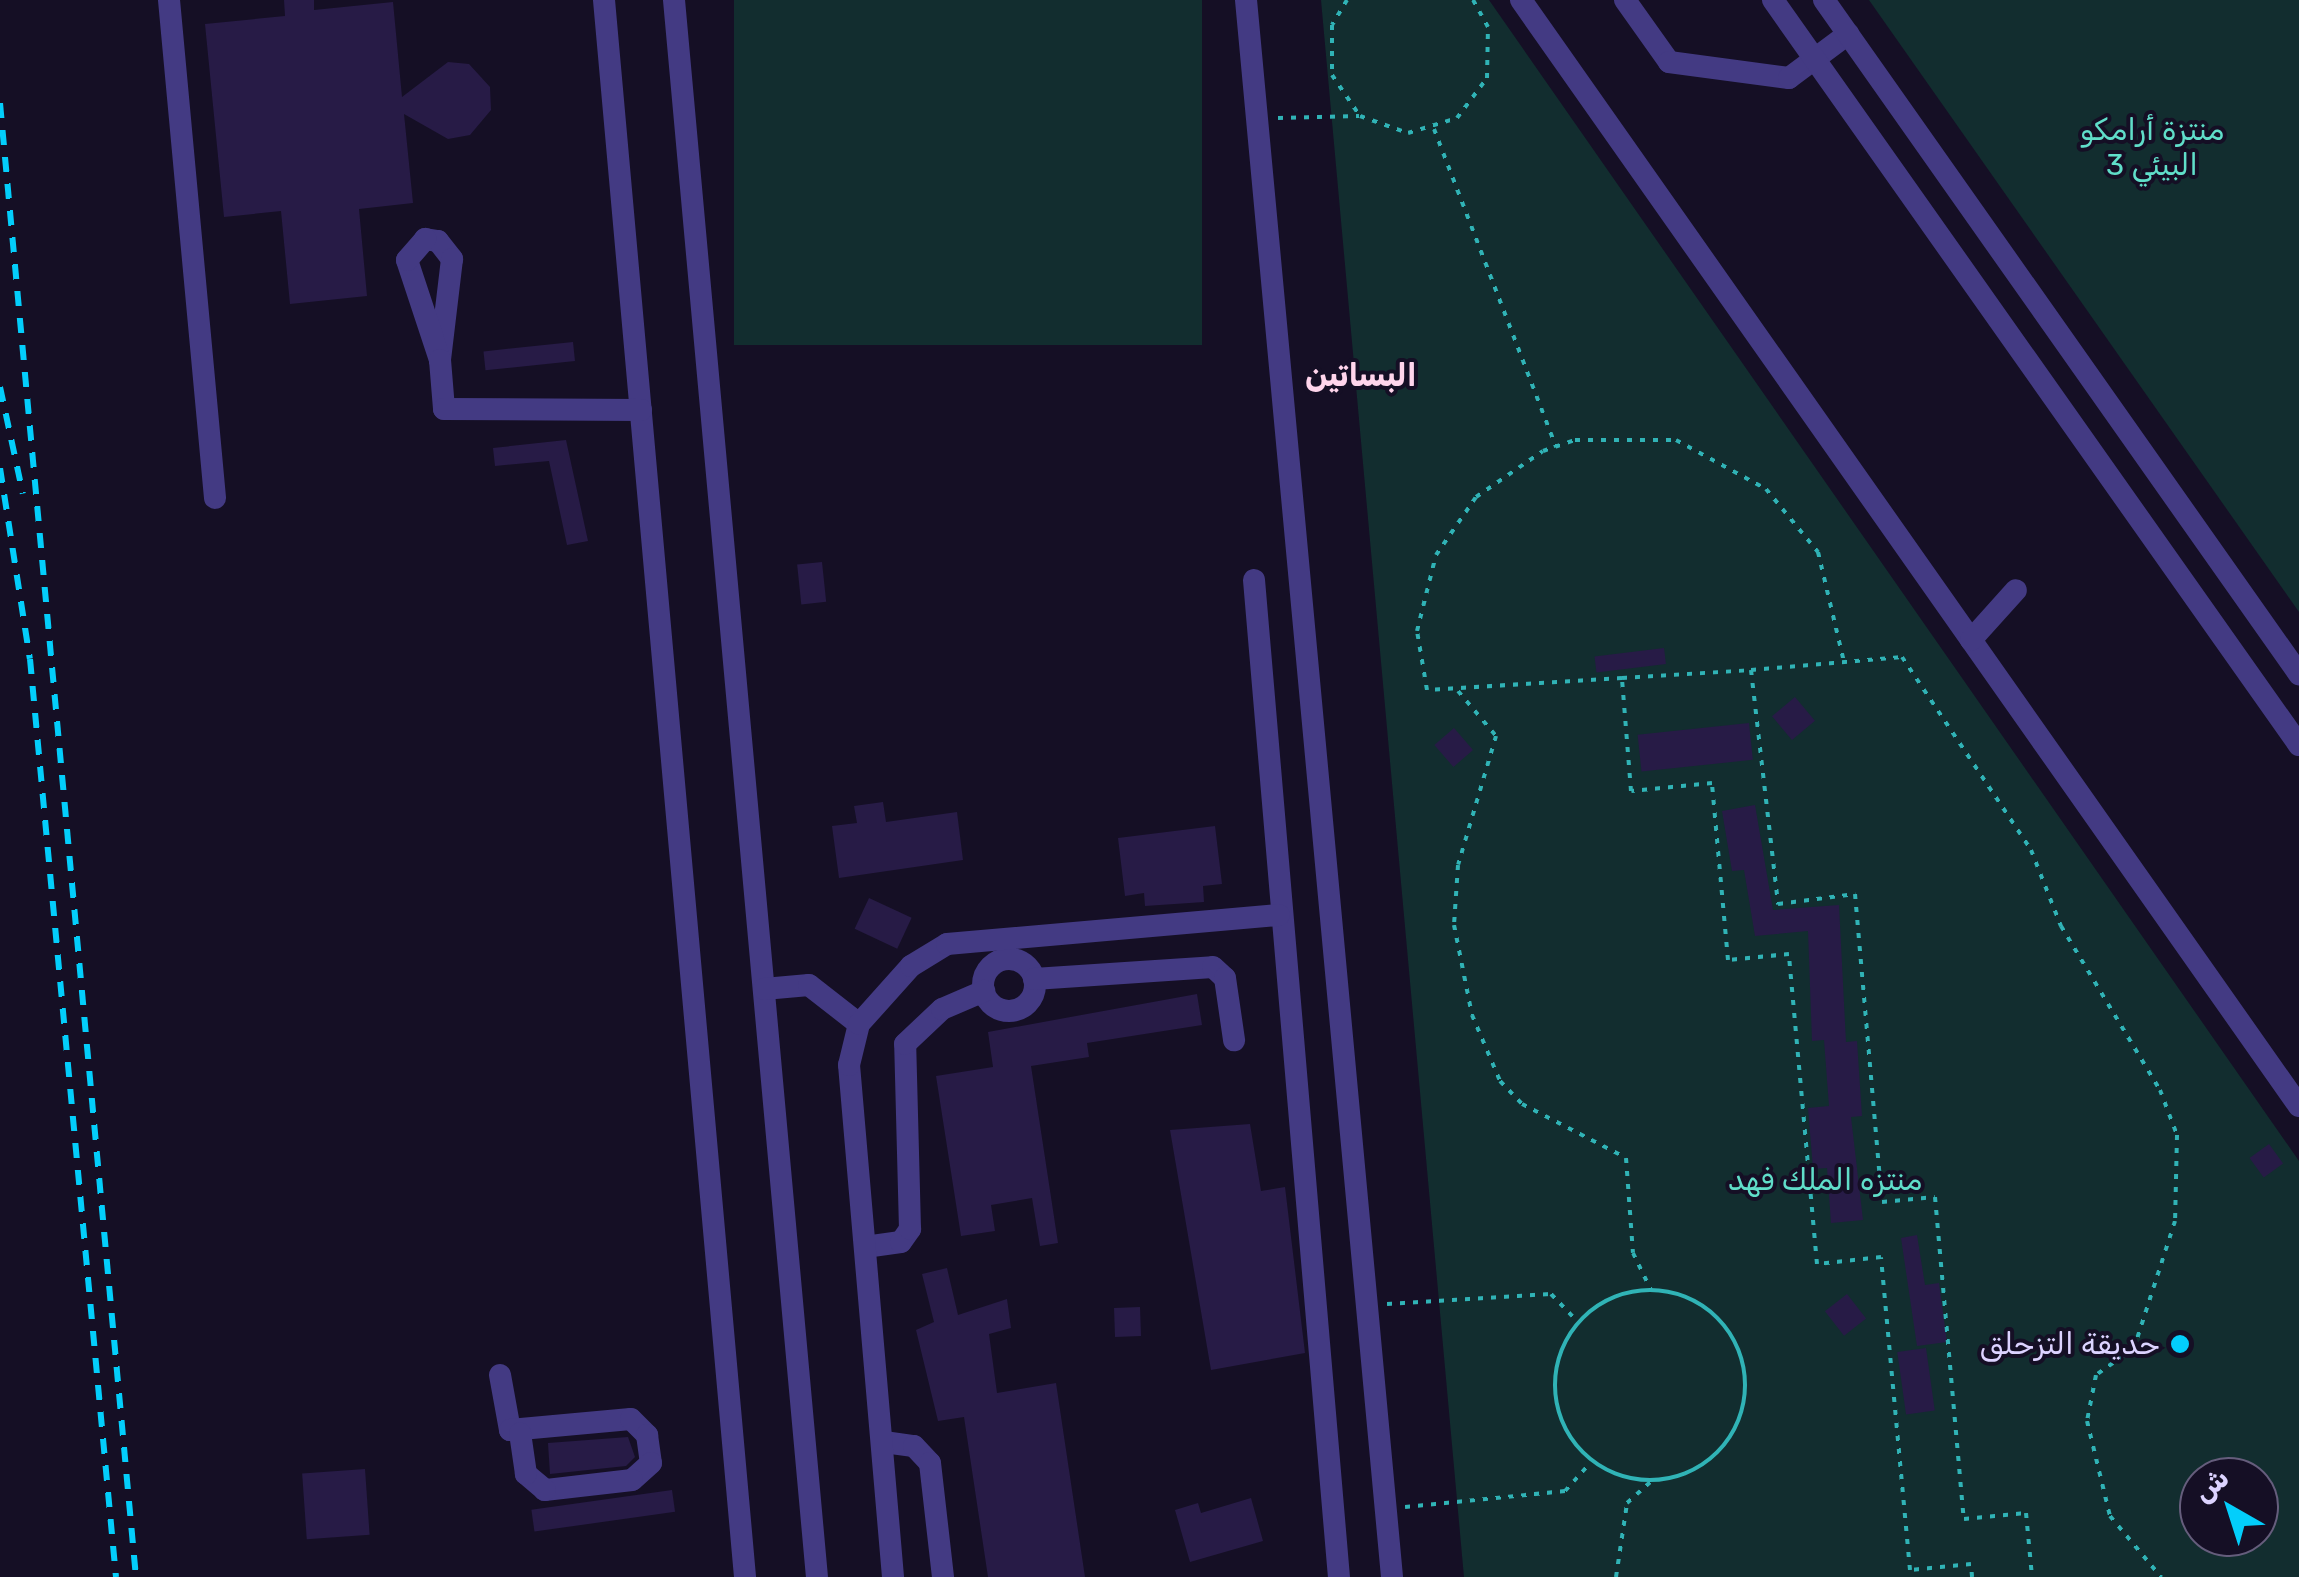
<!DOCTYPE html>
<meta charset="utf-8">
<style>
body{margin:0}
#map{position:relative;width:2299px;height:1577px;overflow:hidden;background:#150f25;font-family:Rubik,"Noto Naskh Arabic",sans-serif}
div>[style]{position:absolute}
.green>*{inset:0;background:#122d2f;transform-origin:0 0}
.building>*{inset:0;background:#271b46;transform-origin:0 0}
.path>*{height:4px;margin-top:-2px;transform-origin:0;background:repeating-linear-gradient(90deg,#30b3b6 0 5px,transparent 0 13px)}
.path>.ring{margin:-2px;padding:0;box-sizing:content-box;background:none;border:4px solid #30b3b6;border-radius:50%}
.minor>*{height:22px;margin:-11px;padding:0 11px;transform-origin:11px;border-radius:11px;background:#433a83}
.minor>.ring{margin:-11px;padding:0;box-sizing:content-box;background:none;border:22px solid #433a83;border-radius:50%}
.rail>*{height:6px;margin-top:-3px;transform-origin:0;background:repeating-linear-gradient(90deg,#03cefb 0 15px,transparent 0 27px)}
.dots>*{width:28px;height:28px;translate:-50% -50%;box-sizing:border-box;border:5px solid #150f25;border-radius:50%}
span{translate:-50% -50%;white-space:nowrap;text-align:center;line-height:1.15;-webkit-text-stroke:8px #150f25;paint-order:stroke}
.park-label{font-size:30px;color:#60dec9}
.poi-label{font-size:30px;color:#dcd3ff}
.right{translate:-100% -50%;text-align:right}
.neighbourhood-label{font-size:32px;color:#ffd5ec;font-weight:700}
.north{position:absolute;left:2179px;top:1457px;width:100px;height:100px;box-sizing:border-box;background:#150f25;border:2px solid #655d7c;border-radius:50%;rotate:321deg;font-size:28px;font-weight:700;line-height:40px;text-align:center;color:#dcd3ff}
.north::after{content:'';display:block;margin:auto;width:35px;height:45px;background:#03cefb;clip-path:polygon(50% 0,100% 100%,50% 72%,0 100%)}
</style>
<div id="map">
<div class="green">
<i style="left:734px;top:0;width:468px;height:345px"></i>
<i style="clip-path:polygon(evenodd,1321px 0,1489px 0,2299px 1161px,2299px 1577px,1464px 1577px,1321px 0,2199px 1477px,2259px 1477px,2259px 1537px,2199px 1537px,2199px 1477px)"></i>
<i style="clip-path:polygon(1869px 0,2299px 0,2299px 612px)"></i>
</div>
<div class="building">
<i style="clip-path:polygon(284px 0,314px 0,314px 10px,393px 2px,402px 97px,448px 62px,469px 64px,490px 87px,491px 110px,470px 135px,448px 139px,404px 114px,413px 203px,359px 209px,367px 296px,290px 304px,281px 211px,224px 217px,205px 24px,285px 16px)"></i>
<i style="left:573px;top:342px;width:19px;height:90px;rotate:84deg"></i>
<i style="clip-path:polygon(566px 440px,588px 541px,567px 545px,549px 461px,495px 466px,493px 448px)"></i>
<i style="left:822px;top:562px;width:40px;height:25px;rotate:84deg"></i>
<i style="left:1664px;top:648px;width:16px;height:70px;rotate:83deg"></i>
<i style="left:1795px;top:697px;width:31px;height:30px;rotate:50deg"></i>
<i style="left:1749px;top:723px;width:37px;height:112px;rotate:84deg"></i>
<i style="left:1454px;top:728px;width:29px;height:26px;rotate:49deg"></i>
<i style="clip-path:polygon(883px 802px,886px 822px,957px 812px,963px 860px,839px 878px,832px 826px,857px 823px,854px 806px)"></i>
<i style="clip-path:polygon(1755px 805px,1773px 910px,1839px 905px,1846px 1042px,1857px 1041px,1862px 1116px,1851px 1117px,1863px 1220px,1831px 1223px,1827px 1168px,1813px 1169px,1808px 1108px,1829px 1106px,1824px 1040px,1812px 1041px,1808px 931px,1755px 936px,1744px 870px,1732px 871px,1722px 811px)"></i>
<i style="clip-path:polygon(1215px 826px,1222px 884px,1203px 886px,1204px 902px,1145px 906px,1144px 893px,1125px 896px,1118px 838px)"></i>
<i style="left:869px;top:898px;width:47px;height:34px;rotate:25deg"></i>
<i style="clip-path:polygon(1197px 994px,1202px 1025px,1087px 1043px,1089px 1057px,1031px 1066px,1058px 1243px,1040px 1246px,1032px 1198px,991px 1205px,995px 1231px,961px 1236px,936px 1076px,993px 1067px,988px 1032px)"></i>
<i style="clip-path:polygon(1250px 1124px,1261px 1191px,1285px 1187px,1305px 1353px,1211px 1370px,1170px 1130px)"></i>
<i style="left:2269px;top:1144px;width:24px;height:24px;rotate:54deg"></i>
<i style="clip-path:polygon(1917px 1235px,1925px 1285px,1939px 1283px,1947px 1342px,1917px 1346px,1901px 1238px)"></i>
<i style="clip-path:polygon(947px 1268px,958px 1315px,1007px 1299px,1011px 1328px,989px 1334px,997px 1393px,1056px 1383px,1085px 1577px,988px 1577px,964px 1417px,938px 1421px,916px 1330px,934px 1322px,922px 1274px)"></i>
<i style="left:1847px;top:1294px;width:31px;height:28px;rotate:52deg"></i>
<i style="left:1140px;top:1307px;width:29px;height:26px;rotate:88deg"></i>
<i style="left:1926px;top:1348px;width:63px;height:29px;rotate:82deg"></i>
<i style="clip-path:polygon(628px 1437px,635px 1457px,626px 1466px,550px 1474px,548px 1443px)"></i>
<i style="left:365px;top:1469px;width:66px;height:63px;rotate:86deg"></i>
<i style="left:672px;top:1490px;width:22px;height:142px;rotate:82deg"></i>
<i style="clip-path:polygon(1251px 1498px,1263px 1541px,1190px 1562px,1175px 1510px,1198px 1503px,1201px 1513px)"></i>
</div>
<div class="path">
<i style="left:1347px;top:0;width:29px;rotate:121deg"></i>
<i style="left:1332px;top:25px;width:50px;rotate:90deg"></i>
<i style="left:1332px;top:75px;width:50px;rotate:55.7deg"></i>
<i style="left:1360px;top:116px;width:51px;rotate:19.5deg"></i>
<i style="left:1408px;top:133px;width:51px;rotate:-17deg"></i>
<i style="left:1457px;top:118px;width:50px;rotate:-53.1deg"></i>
<i style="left:1487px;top:78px;width:51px;rotate:-88.9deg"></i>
<i style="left:1488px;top:27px;width:31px;rotate:-119deg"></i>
<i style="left:1278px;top:118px;width:81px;rotate:-1.4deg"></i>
<i style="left:1434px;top:129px;width:341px;rotate:69deg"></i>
<i style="left:1751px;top:670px;width:152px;rotate:-4.9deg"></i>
<i style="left:1902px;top:657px;width:232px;rotate:56.2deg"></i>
<i style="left:2031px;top:850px;width:82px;rotate:68.5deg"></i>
<i style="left:2061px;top:926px;width:192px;rotate:58.9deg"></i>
<i style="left:2160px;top:1090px;width:48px;rotate:69.3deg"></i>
<i style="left:2177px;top:1135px;width:86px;rotate:91.3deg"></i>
<i style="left:2175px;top:1221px;width:133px;rotate:107.9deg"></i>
<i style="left:2134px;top:1348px;width:47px;rotate:144.6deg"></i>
<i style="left:2096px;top:1375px;width:47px;rotate:101.1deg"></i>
<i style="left:2087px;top:1421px;width:98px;rotate:76.4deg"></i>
<i style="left:2110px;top:1516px;width:80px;rotate:50.1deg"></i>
<i style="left:1622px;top:678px;width:195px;rotate:176.5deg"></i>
<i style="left:1427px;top:690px;width:60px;rotate:-99.6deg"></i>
<i style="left:1417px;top:631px;width:78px;rotate:-76deg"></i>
<i style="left:1436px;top:555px;width:70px;rotate:-55.4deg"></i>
<i style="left:1476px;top:497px;width:81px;rotate:-34.5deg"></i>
<i style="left:1543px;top:451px;width:34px;rotate:-19deg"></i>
<i style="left:1575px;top:440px;width:101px"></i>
<i style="left:1676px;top:440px;width:102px;rotate:28.6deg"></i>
<i style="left:1766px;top:489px;width:82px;rotate:50.5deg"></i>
<i style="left:1818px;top:552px;width:113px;rotate:76.7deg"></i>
<i style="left:1458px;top:691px;width:59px;rotate:49.8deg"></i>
<i style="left:1496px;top:736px;width:134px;rotate:106.4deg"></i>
<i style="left:1458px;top:865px;width:60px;rotate:93.8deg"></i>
<i style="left:1454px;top:925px;width:92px;rotate:78.7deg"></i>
<i style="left:1472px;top:1015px;width:72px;rotate:67deg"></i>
<i style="left:1500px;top:1081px;width:32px;rotate:46deg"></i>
<i style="left:1522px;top:1104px;width:117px;rotate:27.4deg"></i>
<i style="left:1626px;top:1158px;width:95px;rotate:85.8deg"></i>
<i style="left:1633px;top:1253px;width:41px;rotate:64.1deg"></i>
<i class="ring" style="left:1555px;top:1290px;width:186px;height:186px"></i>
<i style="left:1387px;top:1304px;width:164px;rotate:-3.5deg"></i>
<i style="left:1551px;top:1294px;width:39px;rotate:46deg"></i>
<i style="left:1405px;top:1507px;width:161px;rotate:-5.7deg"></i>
<i style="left:1565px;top:1491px;width:39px;rotate:-48deg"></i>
<i style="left:1616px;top:1577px;width:75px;rotate:-81.5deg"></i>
<i style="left:1627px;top:1503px;width:31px;rotate:-42deg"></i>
<i style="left:1972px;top:1577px;width:13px;rotate:-94deg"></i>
<i style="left:1971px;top:1564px;width:61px;rotate:174.4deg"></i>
<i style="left:1910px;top:1570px;width:314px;rotate:-95.3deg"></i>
<i style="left:1881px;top:1257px;width:64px;rotate:173.8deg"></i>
<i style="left:1817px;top:1264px;width:311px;rotate:-95.2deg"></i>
<i style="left:1789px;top:954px;width:61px;rotate:174.4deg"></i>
<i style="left:1728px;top:960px;width:178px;rotate:-95.2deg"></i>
<i style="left:1712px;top:783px;width:81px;rotate:174.4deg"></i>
<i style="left:1631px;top:791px;width:113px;rotate:-94.6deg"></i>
<i style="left:1622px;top:678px;width:129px;rotate:-3.5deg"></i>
<i style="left:1751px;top:670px;width:236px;rotate:83.4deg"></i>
<i style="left:1778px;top:904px;width:78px;rotate:-7.4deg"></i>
<i style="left:1855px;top:894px;width:309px;rotate:85deg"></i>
<i style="left:1882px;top:1202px;width:53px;rotate:-5.4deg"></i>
<i style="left:1935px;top:1197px;width:323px;rotate:84.9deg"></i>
<i style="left:1964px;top:1519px;width:62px;rotate:-5.5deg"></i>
<i style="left:2026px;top:1513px;width:64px;rotate:84.6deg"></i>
</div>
<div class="minor">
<i style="left:169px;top:0;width:500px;rotate:84.72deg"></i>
<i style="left:604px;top:0;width:1583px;rotate:84.89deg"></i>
<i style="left:674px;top:0;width:1583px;rotate:84.82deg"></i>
<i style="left:1246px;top:0;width:1584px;rotate:84.71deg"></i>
<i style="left:1521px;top:0;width:1352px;rotate:54.88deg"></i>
<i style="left:1625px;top:0;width:76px;rotate:54.6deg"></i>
<i style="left:1669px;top:62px;width:121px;rotate:7.6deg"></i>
<i style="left:1789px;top:78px;width:74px;rotate:-36.7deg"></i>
<i style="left:1773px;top:0;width:912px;rotate:54.78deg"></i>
<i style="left:1824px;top:0;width:825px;rotate:54.83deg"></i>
<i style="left:425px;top:239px;width:13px;rotate:9deg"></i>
<i style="left:438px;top:241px;width:23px;rotate:52deg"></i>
<i style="left:452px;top:259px;width:102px;rotate:96.8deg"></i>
<i style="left:440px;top:360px;width:105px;rotate:-108.3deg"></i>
<i style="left:407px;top:260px;width:28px;rotate:-49deg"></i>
<i style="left:440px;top:360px;width:49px;rotate:85.3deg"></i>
<i style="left:444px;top:409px;width:197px;rotate:0.3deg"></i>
<i style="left:1254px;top:580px;width:1001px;rotate:85.13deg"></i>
<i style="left:1971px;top:640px;width:67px;rotate:-48deg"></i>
<i class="ring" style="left:983px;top:959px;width:30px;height:30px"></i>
<i style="left:1034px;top:979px;width:179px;rotate:-3.8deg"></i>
<i style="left:1213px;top:967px;width:16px;rotate:43deg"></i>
<i style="left:1225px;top:978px;width:63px;rotate:81.7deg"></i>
<i style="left:764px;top:989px;width:45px;rotate:-5.1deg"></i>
<i style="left:809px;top:985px;width:63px;rotate:38deg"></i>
<i style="left:865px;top:1247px;width:36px;rotate:-8deg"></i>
<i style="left:901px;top:1242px;width:16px;rotate:-55deg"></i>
<i style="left:910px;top:1229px;width:185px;rotate:-91.5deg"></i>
<i style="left:905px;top:1044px;width:51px;rotate:-43.4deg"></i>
<i style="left:942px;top:1009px;width:46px;rotate:-23.2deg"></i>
<i style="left:500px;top:1375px;width:56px;rotate:79.7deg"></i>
<i style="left:510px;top:1430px;width:121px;rotate:-5.2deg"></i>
<i style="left:631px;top:1419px;width:23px;rotate:45deg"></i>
<i style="left:647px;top:1435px;width:28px;rotate:82deg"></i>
<i style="left:651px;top:1463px;width:25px;rotate:138deg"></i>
<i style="left:632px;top:1480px;width:88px;rotate:173.4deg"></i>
<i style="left:545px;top:1490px;width:25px;rotate:-140deg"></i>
<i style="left:526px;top:1474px;width:41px;rotate:-98.3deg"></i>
<i style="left:884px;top:1442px;width:30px;rotate:8deg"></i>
<i style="left:914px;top:1446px;width:23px;rotate:47deg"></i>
<i style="left:930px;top:1463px;width:115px;rotate:83.5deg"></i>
<i style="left:893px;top:1577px;width:514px;rotate:-94.91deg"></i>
<i style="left:849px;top:1065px;width:42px;rotate:-76.3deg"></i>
<i style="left:859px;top:1024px;width:78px;rotate:-48.1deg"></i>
<i style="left:911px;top:966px;width:42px;rotate:-31.4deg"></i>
<i style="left:947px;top:944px;width:333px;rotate:-5deg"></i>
</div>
<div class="rail">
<i style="left:0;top:103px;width:1480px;rotate:84.73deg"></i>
<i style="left:0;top:387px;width:109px;rotate:77.9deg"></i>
<i style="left:0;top:468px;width:193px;rotate:81.1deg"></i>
<i style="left:30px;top:659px;width:922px;rotate:84.65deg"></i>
</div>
<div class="dots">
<i style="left:2180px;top:1344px;background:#03cefb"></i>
</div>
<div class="park-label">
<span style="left:2152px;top:147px">منتزة أرامكو<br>البيئي 3</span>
<span style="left:1825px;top:1180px">منتزه الملك فهد</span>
</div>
<div class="poi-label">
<span class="right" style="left:2160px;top:1344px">حديقة التزحلق</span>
</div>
<div class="neighbourhood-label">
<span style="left:1361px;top:375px">البساتين</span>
</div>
<div class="north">ش</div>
</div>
